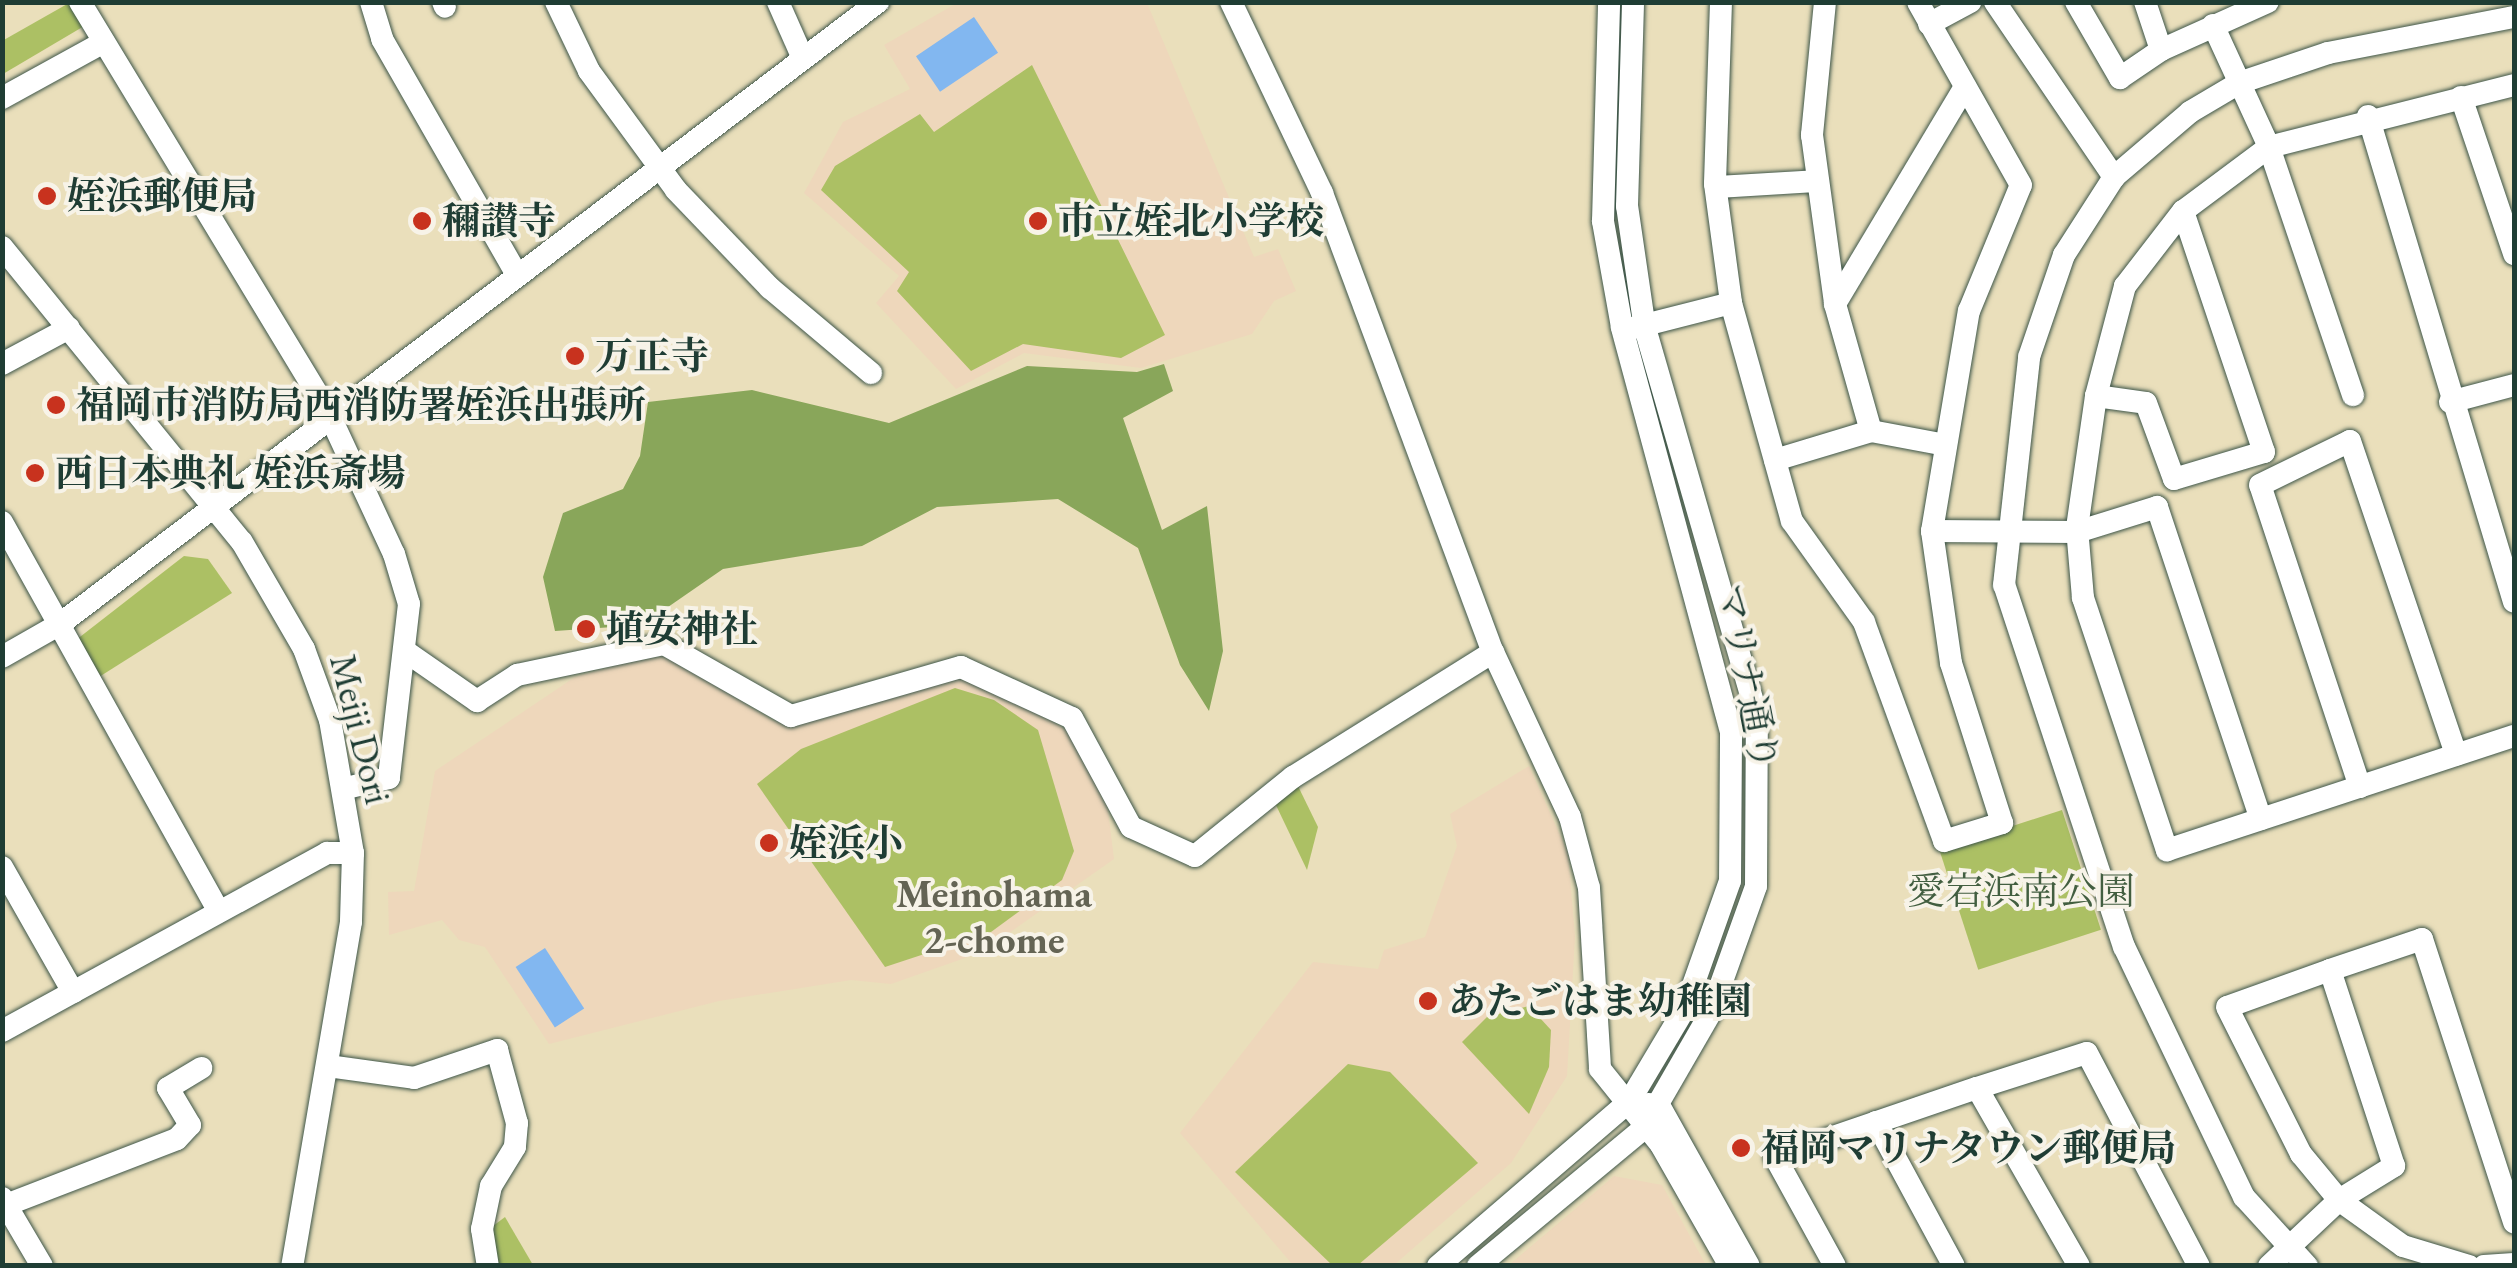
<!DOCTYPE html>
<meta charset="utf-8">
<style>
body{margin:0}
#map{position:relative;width:2517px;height:1268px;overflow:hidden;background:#eadfbb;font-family:"EB Garamond","Noto Serif JP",serif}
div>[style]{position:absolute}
.built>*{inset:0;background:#eed7bb}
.green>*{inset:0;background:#acc064;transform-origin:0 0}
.forest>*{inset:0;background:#89a65a}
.water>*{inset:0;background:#82b7f0;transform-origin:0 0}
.roads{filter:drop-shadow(0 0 2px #3d5548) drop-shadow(0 0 2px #3d5548)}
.minor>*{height:22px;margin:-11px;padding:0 11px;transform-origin:11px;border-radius:11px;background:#fff}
.dots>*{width:28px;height:28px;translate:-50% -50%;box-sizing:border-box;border:5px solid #f7f3e8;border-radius:50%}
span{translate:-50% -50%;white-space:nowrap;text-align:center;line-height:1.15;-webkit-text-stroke:8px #f7f3e8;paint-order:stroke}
.poi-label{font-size:38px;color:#1f3d34;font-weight:700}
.left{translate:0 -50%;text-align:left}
.street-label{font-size:38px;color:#1f3d34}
.park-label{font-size:38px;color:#425e40}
.neighbourhood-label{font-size:40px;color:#646454;font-weight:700}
.frame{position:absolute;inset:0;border:5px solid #1f3d34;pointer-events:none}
</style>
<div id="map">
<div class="built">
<i style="clip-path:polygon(957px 3px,1147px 3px,1254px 257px,1278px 249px,1296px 291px,1274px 301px,1252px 334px,1141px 368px,1024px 353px,956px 389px,876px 303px,899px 276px,804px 193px,843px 122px,910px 89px,884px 45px)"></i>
<i style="clip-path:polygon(661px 652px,774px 721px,962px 673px,1064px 728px,1106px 795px,1114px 859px,982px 952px,891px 984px,851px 980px,719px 1001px,549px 1044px,485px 947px,459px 940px,442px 920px,389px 935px,388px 892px,414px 891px,435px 771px,575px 677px)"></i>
<i style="clip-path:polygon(1529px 766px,1568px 853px,1575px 937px,1567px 1076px,1511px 1163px,1394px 1265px,1293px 1265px,1180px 1133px,1313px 962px,1378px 969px,1384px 950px,1425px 937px,1457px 846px,1450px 814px)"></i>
<i style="clip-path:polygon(1614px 1176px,1662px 1185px,1706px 1265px,1509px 1265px)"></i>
</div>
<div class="green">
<i style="clip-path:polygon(69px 3px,91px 22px,3px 74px,2px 41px)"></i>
<i style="clip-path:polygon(1032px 65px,1165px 335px,1121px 358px,1023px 344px,971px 371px,897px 291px,909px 272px,821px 190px,835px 166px,920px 114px,934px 132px)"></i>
<i style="clip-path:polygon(184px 556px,208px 559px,232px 593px,99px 677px,76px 640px)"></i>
<i style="clip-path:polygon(955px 688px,994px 700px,1038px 730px,1074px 851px,1062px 880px,991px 932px,885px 967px,757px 784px,801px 749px)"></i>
<i style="clip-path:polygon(1297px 784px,1318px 827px,1307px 870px,1274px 801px)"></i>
<i style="left:2062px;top:810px;width:126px;height:129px;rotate:72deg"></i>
<i style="clip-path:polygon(1529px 1006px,1551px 1030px,1549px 1067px,1529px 1114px,1462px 1042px,1487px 1017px)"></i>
<i style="clip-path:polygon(1348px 1064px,1390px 1072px,1478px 1163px,1358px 1265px,1332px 1265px,1235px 1172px)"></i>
<i style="clip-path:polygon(505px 1217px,533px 1265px,494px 1265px,489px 1229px)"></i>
</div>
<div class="forest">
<i style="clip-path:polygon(1164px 364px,1173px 391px,1123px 418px,1162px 530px,1207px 506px,1223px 651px,1209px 711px,1180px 665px,1138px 548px,1058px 499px,937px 507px,862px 546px,723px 569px,642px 625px,555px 631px,543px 577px,563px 513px,623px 489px,640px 456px,648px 402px,752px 390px,889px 423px,1027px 366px,1137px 372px)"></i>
</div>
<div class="water">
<i style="left:974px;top:17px;width:43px;height:70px;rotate:56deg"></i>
<i style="left:545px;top:948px;width:72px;height:35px;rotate:57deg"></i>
</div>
<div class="roads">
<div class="minor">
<i style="left:80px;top:2px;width:479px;rotate:58.8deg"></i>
<i style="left:328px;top:412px;width:157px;rotate:65.1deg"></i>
<i style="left:394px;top:554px;width:52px;rotate:73.3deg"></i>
<i style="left:409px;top:604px;width:175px;rotate:96.6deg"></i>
<i style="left:389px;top:778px;width:44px;rotate:166.9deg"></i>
<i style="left:371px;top:2px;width:39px;rotate:73deg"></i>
<i style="left:382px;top:39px;width:267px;rotate:60.2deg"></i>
<i style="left:443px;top:2px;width:5px;rotate:68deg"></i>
<i style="left:556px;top:2px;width:76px;rotate:64.4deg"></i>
<i style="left:589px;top:71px;width:147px;rotate:53.8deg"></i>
<i style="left:676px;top:190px;width:136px;rotate:46.2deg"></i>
<i style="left:770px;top:288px;width:132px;rotate:40.1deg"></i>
<i style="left:778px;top:2px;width:57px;rotate:66.1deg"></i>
<i style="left:1231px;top:2px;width:212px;rotate:64.5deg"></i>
<i style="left:1322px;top:193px;width:490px;rotate:69.6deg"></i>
<i style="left:1493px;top:652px;width:182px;rotate:65deg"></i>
<i style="left:1570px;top:817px;width:73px;rotate:75deg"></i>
<i style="left:1589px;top:888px;width:181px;rotate:86.5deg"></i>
<i style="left:1600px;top:1069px;width:97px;rotate:51.2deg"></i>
<i style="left:1661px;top:1145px;width:139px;rotate:60.3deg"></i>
<i style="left:1721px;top:2px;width:182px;rotate:91.9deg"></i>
<i style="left:1715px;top:184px;width:120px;rotate:82.3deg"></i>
<i style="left:1731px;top:303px;width:226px;rotate:74.4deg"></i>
<i style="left:1792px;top:521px;width:124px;rotate:54.5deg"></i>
<i style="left:1864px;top:622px;width:233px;rotate:69.9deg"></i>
<i style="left:1944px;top:841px;width:61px;rotate:-17.2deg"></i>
<i style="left:2002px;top:823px;width:168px;rotate:-107.7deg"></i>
<i style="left:1951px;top:663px;width:133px;rotate:-98.2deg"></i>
<i style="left:1932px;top:531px;width:223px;rotate:-80.5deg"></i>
<i style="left:1969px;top:311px;width:136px;rotate:-67.6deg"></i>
<i style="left:2021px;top:185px;width:210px;rotate:-119.4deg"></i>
<i style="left:1825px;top:2px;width:134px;rotate:95.6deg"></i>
<i style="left:1812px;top:135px;width:171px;rotate:82.2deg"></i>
<i style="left:1835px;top:304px;width:132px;rotate:74.2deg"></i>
<i style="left:1871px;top:431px;width:76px;rotate:10.6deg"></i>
<i style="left:1995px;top:2px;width:212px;rotate:55.8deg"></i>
<i style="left:2076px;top:2px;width:88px;rotate:59.9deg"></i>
<i style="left:2120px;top:78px;width:50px;rotate:-34.3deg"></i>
<i style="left:2161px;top:50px;width:51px;rotate:-108.4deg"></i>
<i style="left:1929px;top:24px;width:47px;rotate:-28.2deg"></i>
<i style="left:2213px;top:25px;width:134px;rotate:65.3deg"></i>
<i style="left:2269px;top:147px;width:262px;rotate:71.3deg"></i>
<i style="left:2161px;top:50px;width:117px;rotate:-24.2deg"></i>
<i style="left:2514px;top:85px;width:253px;rotate:165.8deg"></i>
<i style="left:2269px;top:147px;width:107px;rotate:143.3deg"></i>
<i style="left:2183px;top:211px;width:95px;rotate:127.7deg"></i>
<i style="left:2125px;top:286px;width:114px;rotate:104.8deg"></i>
<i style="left:2096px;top:396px;width:133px;rotate:98.2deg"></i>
<i style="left:2077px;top:528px;width:70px;rotate:85.1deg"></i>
<i style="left:2083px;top:598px;width:266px;rotate:71.6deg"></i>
<i style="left:2167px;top:850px;width:365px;rotate:-18.2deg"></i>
<i style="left:2461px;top:97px;width:166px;rotate:71.3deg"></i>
<i style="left:2px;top:98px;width:116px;rotate:-28.8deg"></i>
<i style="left:2368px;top:116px;width:507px;rotate:73.28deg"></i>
<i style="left:1716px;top:187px;width:101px;rotate:-3.4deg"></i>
<i style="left:2px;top:247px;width:380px;rotate:50.9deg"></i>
<i style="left:242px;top:542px;width:124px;rotate:59.9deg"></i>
<i style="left:304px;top:649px;width:76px;rotate:69.9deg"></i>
<i style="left:330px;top:720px;width:135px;rotate:80.2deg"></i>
<i style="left:353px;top:853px;width:69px;rotate:91.7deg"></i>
<i style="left:351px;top:922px;width:349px;rotate:99.7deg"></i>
<i style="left:1835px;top:304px;width:253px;rotate:-59.1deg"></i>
<i style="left:1633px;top:328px;width:101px;rotate:-14.3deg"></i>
<i style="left:2px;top:364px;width:76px;rotate:-28.2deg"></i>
<i style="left:2096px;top:396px;width:50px;rotate:8deg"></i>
<i style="left:2146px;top:403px;width:81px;rotate:69.8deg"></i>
<i style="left:2174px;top:479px;width:94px;rotate:-16.7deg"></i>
<i style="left:2264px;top:452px;width:254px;rotate:-108.6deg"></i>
<i style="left:2450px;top:402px;width:66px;rotate:-14.9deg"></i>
<i style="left:1775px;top:460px;width:100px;rotate:-16.8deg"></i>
<i style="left:2px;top:522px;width:444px;rotate:60.9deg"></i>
<i style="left:1932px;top:531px;width:145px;rotate:0.4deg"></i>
<i style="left:2077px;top:532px;width:84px;rotate:-17.4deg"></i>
<i style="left:2157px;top:507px;width:329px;rotate:71.6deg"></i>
<i style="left:405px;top:651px;width:88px;rotate:34.8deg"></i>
<i style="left:477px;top:701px;width:48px;rotate:-33deg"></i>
<i style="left:517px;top:675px;width:150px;rotate:-11.9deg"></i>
<i style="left:664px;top:644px;width:146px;rotate:29.6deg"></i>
<i style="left:791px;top:716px;width:177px;rotate:-16.1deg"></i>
<i style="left:961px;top:667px;width:122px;rotate:24.7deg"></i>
<i style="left:1072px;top:718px;width:124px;rotate:61.6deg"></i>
<i style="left:1131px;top:827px;width:70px;rotate:24.4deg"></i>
<i style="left:1195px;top:856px;width:126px;rotate:-38.9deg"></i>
<i style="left:1293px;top:777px;width:236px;rotate:-32deg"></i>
<i style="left:2px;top:657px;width:67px;rotate:-29.6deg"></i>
<i style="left:60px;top:624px;width:1028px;rotate:-37.25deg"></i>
<i style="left:2360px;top:787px;width:318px;rotate:-108.3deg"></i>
<i style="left:2260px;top:485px;width:100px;rotate:-26.1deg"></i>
<i style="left:2350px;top:441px;width:331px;rotate:71.3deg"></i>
<i style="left:2px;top:867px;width:144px;rotate:60.4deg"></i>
<i style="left:2330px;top:970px;width:109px;rotate:160.2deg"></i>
<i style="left:2227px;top:1007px;width:165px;rotate:63.3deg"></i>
<i style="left:2301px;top:1154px;width:60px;rotate:50.4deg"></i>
<i style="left:2339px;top:1200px;width:79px;rotate:35.7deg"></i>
<i style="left:2403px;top:1246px;width:69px;rotate:16.9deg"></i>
<i style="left:2px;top:1031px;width:371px;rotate:-28.7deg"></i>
<i style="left:327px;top:853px;width:26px"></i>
<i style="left:328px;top:1066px;width:87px;rotate:7.9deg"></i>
<i style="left:414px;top:1078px;width:88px;rotate:-18.6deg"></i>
<i style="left:497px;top:1050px;width:76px;rotate:74.7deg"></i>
<i style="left:517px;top:1123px;width:24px;rotate:95deg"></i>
<i style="left:515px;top:1147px;width:46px;rotate:121.6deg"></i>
<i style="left:491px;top:1186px;width:44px;rotate:101.8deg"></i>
<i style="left:482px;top:1229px;width:37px;rotate:81deg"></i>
<i style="left:1648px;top:1104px;width:11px;rotate:5deg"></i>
<i style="left:1659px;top:1105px;width:184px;rotate:60.8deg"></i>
<i style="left:1876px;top:1122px;width:164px;rotate:61.6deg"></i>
<i style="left:2px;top:1198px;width:79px;rotate:59.5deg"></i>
<i style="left:6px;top:1205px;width:183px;rotate:-21.1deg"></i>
<i style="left:177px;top:1139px;width:19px;rotate:-47deg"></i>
<i style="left:190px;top:1125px;width:43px;rotate:-120.7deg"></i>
<i style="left:168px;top:1088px;width:39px;rotate:-31deg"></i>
<i style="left:1438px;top:1266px;width:252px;rotate:-40.7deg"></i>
<i style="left:1629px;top:1102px;width:109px;rotate:-59.2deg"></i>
<i style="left:1685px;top:1008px;width:135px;rotate:-70.5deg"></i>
<i style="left:1730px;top:881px;width:149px;rotate:-89.6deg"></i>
<i style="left:1731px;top:732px;width:419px;rotate:-105.1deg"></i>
<i style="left:1622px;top:327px;width:108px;rotate:-100.2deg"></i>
<i style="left:1603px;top:221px;width:219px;rotate:-88.4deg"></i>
<i style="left:1478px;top:1266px;width:216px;rotate:-39.7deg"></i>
<i style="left:1644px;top:1128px;width:134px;rotate:-60deg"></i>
<i style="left:1711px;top:1012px;width:134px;rotate:-70.3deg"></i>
<i style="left:1756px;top:886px;width:170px;rotate:-89.7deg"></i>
<i style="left:1757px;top:716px;width:403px;rotate:-106.1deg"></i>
<i style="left:1645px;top:329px;width:124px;rotate:-98.3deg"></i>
<i style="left:1627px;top:206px;width:204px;rotate:-88.3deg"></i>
<i style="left:1835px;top:1266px;width:124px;rotate:-118.8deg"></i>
<i style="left:1775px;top:1157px;width:213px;rotate:-18.9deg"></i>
<i style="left:2079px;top:1266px;width:205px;rotate:-119.8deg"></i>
<i style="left:1977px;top:1088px;width:115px;rotate:-17.7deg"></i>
<i style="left:2087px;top:1053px;width:241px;rotate:62.3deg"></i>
<i style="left:2269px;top:1266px;width:96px;rotate:-43.3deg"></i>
<i style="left:2339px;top:1200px;width:65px;rotate:-31.7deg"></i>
<i style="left:2394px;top:1166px;width:206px;rotate:-108.1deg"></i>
<i style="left:2330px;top:970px;width:97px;rotate:-18.6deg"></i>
<i style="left:2422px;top:939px;width:298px;rotate:72deg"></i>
<i style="left:2307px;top:1266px;width:93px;rotate:-132.4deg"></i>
<i style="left:2244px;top:1197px;width:277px;rotate:-115.6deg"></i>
<i style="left:2124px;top:947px;width:381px;rotate:-108.3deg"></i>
<i style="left:2004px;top:585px;width:229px;rotate:-83.7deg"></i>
<i style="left:2029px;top:357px;width:108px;rotate:-71.1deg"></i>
<i style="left:2064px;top:255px;width:93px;rotate:-57.3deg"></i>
<i style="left:2114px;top:177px;width:100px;rotate:-40.5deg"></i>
<i style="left:2190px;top:112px;width:57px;rotate:-30.6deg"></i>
<i style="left:2239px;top:83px;width:94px;rotate:-18.6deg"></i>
<i style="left:2328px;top:53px;width:189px;rotate:-11deg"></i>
<i style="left:2484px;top:1266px;width:30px;rotate:-4deg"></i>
</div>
</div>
<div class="dots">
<i style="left:47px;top:196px;background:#c8321e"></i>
<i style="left:422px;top:221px;background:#c8321e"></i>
<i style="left:1038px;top:221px;background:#c8321e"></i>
<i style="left:575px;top:356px;background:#c8321e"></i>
<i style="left:56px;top:405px;background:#c8321e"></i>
<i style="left:35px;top:473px;background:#c8321e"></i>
<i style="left:586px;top:629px;background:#c8321e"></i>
<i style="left:769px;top:843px;background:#c8321e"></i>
<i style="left:1428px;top:1001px;background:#c8321e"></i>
<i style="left:1741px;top:1148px;background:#c8321e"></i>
</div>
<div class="poi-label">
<span class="left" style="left:67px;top:196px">姪浜郵便局</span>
<span class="left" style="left:442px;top:221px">穪讃寺</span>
<span class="left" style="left:1058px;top:221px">市立姪北小学校</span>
<span class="left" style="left:595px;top:356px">万正寺</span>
<span class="left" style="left:76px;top:405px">福岡市消防局西消防署姪浜出張所</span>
<span class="left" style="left:55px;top:473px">西日本典礼 姪浜斎場</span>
<span class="left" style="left:606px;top:629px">埴安神社</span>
<span class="left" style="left:789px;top:843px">姪浜小</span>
<span class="left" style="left:1448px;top:1001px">あたごはま幼稚園</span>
<span class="left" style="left:1761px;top:1148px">福岡マリナタウン郵便局</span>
</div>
<div class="street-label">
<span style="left:1748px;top:677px;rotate:79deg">マリナ通り</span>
<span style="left:361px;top:729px;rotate:76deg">Meiji Dori</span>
</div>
<div class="park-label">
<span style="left:2021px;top:891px">愛宕浜南公園</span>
</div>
<div class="neighbourhood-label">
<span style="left:994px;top:916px">Meinohama<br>2-chome</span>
</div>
<div class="frame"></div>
</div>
